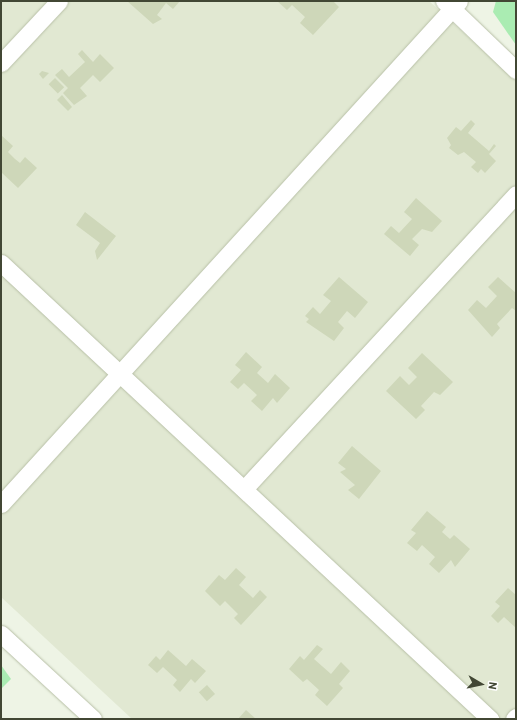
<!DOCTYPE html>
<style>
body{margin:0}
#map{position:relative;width:517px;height:720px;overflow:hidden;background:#eef4e5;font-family:Barlow,sans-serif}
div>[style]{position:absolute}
.residential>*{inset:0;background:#e1e8d2}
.green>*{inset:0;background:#aaecb2}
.building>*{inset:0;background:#ced7b9;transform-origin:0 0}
.roads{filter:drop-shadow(0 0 1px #b8c0a7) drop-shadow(0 0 1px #b8c0a7)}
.minor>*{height:17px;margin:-8.5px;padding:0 8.5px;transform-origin:8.5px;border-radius:8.5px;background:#fff}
span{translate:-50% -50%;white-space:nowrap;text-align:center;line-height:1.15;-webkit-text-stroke:4px #fff;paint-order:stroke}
.frame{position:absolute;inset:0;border:2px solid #424734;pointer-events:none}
.north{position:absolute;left:461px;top:664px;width:40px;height:40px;-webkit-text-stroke:3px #fff;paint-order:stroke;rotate:99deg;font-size:11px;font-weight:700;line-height:16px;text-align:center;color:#424734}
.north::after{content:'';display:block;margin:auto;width:14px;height:18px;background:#424734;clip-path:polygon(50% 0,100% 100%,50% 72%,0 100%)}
</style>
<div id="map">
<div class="residential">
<i style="clip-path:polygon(1px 1px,429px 1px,516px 81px,516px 719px,132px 719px,1px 597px)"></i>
</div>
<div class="green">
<i style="clip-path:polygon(496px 1px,516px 1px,516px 45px,493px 12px)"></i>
<i style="clip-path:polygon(1px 665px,11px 679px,1px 689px)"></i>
</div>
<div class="building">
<i style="clip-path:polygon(127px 1px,180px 1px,173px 9px,166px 3px,157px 15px,162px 19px,153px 24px)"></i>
<i style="clip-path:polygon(277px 1px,333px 1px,339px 7px,313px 35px,300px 23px,305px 17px,292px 5px,287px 10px)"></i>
<i style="clip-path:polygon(82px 50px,93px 62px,100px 54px,114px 68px,100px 82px,93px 75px,80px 88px,87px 96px,74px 105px,63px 93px,68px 88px,55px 75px,62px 69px,69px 77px,85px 62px,78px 54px)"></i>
<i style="clip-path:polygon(42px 71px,49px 73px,43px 79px,39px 74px)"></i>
<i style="left:55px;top:78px;width:13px;height:9px;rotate:45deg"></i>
<i style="clip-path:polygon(62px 95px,72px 107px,68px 111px,57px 100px)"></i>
<i style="clip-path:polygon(471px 120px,475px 124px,468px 133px,489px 151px,494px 144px,496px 146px,489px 154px,496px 161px,485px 173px,481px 169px,478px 173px,471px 167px,476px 162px,464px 152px,458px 155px,449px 148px,451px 145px,447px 138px,456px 127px,461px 131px)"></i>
<i style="clip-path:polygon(1px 135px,13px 146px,8px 152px,15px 159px,20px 163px,25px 157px,37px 168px,18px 188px,1px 172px)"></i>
<i style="clip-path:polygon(416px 198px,442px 221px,432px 232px,422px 229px,412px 239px,419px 245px,410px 256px,384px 234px,391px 226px,399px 233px,412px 219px,404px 212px)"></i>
<i style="clip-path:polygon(85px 212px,116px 236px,97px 260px,95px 251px,100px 243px,76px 225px)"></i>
<i style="clip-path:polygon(339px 277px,368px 302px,355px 318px,347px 311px,338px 322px,344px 328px,334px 341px,306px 322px,309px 319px,305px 316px,313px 307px,320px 314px,331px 301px,323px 295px)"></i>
<i style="clip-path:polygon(498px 277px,516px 293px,516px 311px,512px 308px,497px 324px,500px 328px,492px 337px,468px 310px,477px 300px,486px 308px,497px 296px,488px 287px)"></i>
<i style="clip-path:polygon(246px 352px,262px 367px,257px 373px,268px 383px,275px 374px,290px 388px,277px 403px,273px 398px,262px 411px,251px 401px,257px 395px,244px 383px,238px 389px,230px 382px,241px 370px,235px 365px)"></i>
<i style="clip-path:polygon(422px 353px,453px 382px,440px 395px,434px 392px,421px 406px,425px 410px,416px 419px,386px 391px,400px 376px,409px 385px,417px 377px,408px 368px)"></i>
<i style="clip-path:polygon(352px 446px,381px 471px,359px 499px,348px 490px,355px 485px,340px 472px,346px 469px,338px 463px)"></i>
<i style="clip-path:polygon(427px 511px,446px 527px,442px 532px,450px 539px,454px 535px,470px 549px,455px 567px,451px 560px,439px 573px,429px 564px,435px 557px,422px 545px,417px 551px,407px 543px,416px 533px,411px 530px)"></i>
<i style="clip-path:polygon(236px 568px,246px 577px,239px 585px,253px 598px,260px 590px,267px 597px,241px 625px,234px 618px,238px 614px,225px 601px,220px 606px,205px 591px,219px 575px,225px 580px)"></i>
<i style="clip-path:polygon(508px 588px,516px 595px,516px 628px,504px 617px,498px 623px,491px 616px,500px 606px,495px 602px)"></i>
<i style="clip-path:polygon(317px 645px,323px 649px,314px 659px,331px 674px,341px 662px,350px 671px,339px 684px,343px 688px,327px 706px,315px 695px,319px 690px,307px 679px,303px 682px,289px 669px,300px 656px,304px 660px)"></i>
<i style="clip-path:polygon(168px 650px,186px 666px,192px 659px,206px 671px,195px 683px,191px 679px,180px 692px,173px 685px,177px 680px,163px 667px,157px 673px,148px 665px,156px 656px,160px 660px)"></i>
<i style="left:207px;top:685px;width:12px;height:11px;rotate:48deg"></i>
<i style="clip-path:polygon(246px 710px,256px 719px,238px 719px)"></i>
</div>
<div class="roads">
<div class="minor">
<i style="left:444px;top:1px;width:100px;rotate:43.8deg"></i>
<i style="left:1px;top:63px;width:85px;rotate:-46.9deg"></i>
<i style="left:1px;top:263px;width:669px;rotate:43deg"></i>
<i style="left:244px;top:489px;width:401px;rotate:-47.3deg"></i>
<i style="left:1px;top:504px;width:680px;rotate:-47.68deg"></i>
<i style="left:1px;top:634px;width:125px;rotate:42.7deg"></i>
<i style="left:514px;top:719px;width:3px;rotate:-45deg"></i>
</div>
</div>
<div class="frame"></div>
<div class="north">N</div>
</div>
